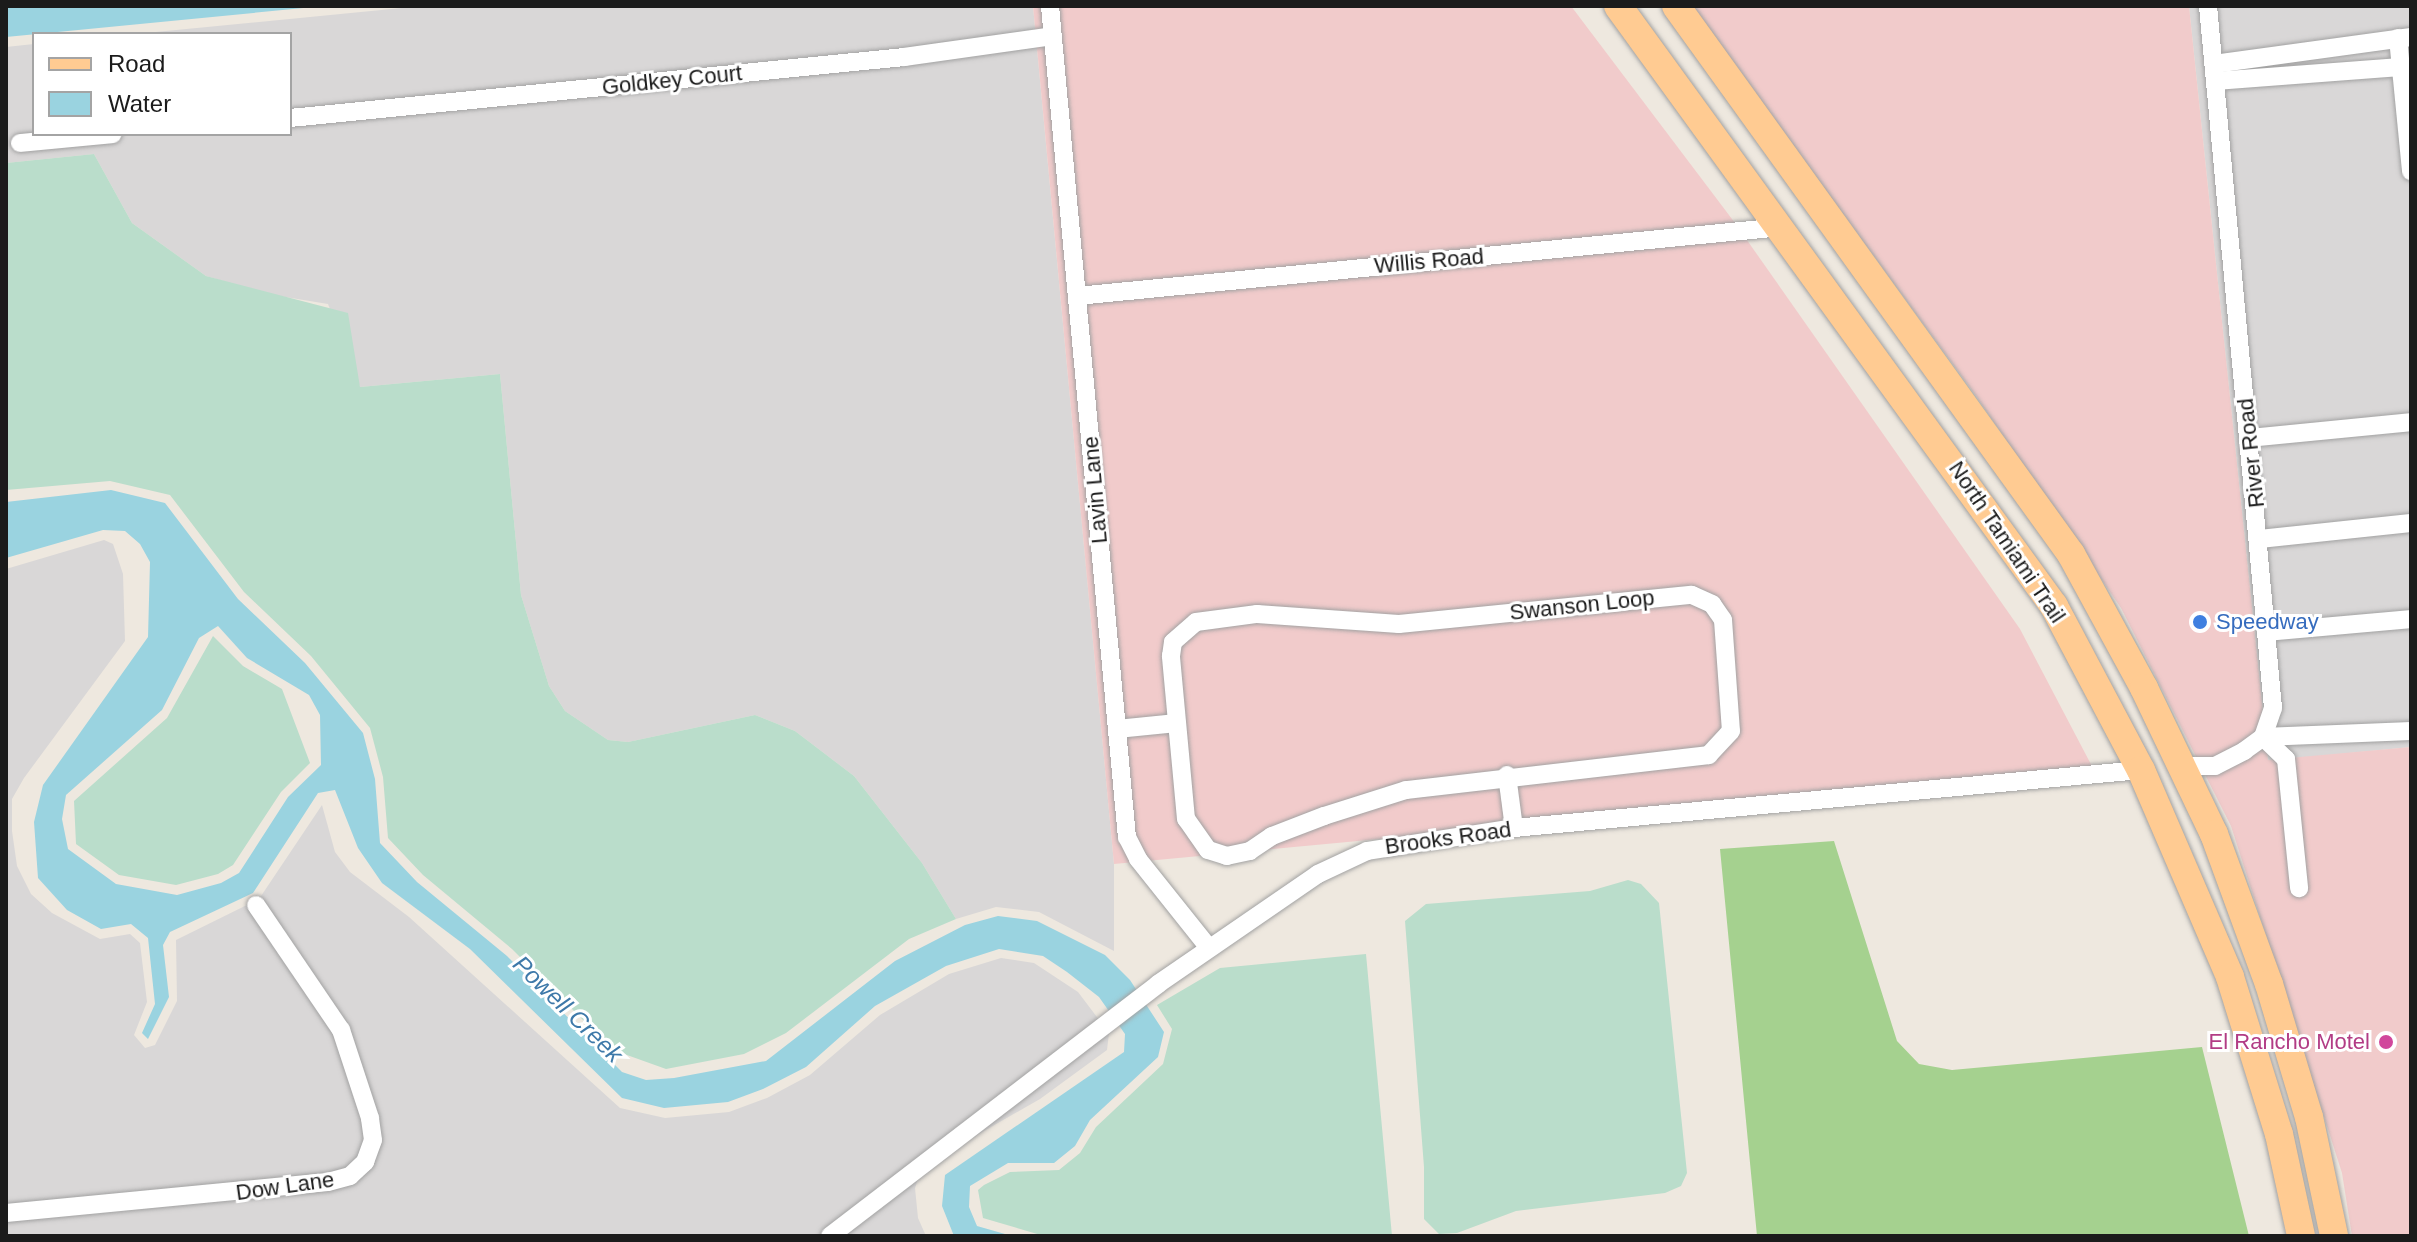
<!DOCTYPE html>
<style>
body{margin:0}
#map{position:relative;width:2417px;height:1242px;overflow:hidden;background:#eee8df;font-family:Arial,sans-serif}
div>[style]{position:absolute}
.residential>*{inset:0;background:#d9d7d7}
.commercial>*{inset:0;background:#f1cbcb}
.forest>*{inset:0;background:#a5d18f}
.wetland>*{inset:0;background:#baddcb}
.water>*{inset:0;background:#9ad3e0}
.roads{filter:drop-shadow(0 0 2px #a2a2a2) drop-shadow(0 0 2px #a2a2a2)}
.minor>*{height:18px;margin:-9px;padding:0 9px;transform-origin:9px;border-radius:9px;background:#fff}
.primary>*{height:28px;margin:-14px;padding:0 14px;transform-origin:14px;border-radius:14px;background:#ffcb92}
.dots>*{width:22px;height:22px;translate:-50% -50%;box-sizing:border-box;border:4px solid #fff;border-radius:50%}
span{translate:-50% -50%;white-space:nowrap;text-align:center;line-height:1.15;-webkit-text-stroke:6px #fff;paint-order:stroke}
.street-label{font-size:22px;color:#1b1b1b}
.shop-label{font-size:22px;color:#366cbe}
.left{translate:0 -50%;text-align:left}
.hotel-label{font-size:22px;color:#b23c85}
.right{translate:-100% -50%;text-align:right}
.water-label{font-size:24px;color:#3e79a9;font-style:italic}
.frame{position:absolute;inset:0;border:8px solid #1b1b1b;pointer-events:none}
.legend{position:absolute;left:32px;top:32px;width:260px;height:104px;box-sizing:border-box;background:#fff;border:2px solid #a4a4a4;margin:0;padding:10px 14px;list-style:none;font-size:24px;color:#1b1b1b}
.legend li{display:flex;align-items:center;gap:16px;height:40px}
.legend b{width:40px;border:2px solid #a4a4a4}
</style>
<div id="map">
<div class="residential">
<i style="clip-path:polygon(422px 6px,1033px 6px,1114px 864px,1114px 951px,1039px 912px,996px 907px,956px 919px,922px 863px,854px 776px,795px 731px,755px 715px,628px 742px,608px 740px,565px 711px,549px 686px,521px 595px,500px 374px,360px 387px,328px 304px,267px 294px,206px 276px,132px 223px,94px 154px,6px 163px,6px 47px,34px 44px,34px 134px,290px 134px,290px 34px,135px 34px)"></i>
<i style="clip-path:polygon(2189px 6px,2411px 6px,2411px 747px,2268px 761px)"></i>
<i style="clip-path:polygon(104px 540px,113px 544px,123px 574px,125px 641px,24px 778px,12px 799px,12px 831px,17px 866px,31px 894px,52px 913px,100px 939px,130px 934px,140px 943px,147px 1002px,134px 1035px,145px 1048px,155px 1045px,177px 1001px,176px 940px,259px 899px,322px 805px,335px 852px,350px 872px,409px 917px,620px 1108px,665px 1118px,729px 1112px,767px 1098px,810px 1075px,880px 1015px,949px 974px,1001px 958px,1034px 963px,1078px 992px,1109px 1033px,1107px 1050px,1040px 1099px,956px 1147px,919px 1176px,915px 1188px,918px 1218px,926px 1236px,6px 1236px,6px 569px)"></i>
</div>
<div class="commercial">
<i style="clip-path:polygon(1033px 6px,1571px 6px,1735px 223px,2020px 629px,2095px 772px,1114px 864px)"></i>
<i style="clip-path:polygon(1691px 6px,2189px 6px,2268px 760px,2411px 747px,2411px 1236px,2352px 1236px,2342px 1173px,2231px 826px,2121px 608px,1974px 393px)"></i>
</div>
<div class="forest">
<i style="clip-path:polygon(1834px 841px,1897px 1041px,1919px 1064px,1952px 1070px,2202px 1047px,2249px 1236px,1757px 1236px,1720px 849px)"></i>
</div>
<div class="wetland">
<i style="clip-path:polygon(94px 154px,132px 223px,206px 276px,348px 313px,360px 387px,500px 374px,521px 595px,549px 686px,565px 711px,608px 740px,628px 742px,755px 715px,795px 731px,854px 776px,922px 863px,956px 919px,909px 939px,786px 1033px,744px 1054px,666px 1069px,613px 1050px,512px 949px,423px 875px,388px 838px,383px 777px,370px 728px,311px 656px,244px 592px,170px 495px,110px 481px,6px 490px,6px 163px)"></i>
<i style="clip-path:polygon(213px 636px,243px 666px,282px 689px,310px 763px,281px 792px,233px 865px,218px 874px,176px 885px,119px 875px,76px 844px,74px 801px,167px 718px)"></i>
<i style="clip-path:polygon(1628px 880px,1641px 884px,1659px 903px,1687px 1173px,1681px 1186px,1665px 1193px,1516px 1211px,1457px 1233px,1439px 1234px,1424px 1219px,1424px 1167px,1405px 921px,1426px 904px,1590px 891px)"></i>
<i style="clip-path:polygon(1366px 954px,1392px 1236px,1044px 1236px,983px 1218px,978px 1190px,984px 1185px,1010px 1172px,1059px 1170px,1080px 1153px,1096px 1127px,1163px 1064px,1172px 1029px,1157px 1005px,1220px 968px)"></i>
</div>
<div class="water">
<i style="clip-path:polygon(6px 6px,324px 6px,6px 37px)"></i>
<i style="clip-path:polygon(evenodd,111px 490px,165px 503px,238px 599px,305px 663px,363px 733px,375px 779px,380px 843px,417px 882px,507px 956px,622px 1072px,646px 1080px,674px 1078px,766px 1061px,895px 961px,965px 925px,998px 916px,1037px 921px,1105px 955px,1130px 980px,1164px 1032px,1158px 1057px,1090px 1120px,1075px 1146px,1054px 1163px,1008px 1163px,970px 1186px,969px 1207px,977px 1226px,1012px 1236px,954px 1236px,942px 1206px,945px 1175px,1124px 1052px,1125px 1034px,1099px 997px,1067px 972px,1043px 956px,999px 949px,946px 966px,875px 1006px,806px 1067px,763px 1089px,728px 1102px,664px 1108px,622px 1098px,470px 949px,382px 883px,358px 848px,335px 790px,318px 793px,253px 893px,170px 932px,163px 945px,169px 997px,148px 1039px,142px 1033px,155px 1004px,148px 938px,131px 924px,101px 929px,67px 910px,38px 878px,34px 822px,43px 785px,148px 637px,150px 562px,140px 544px,125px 531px,103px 530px,6px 558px,6px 502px,111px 490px,218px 626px,247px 658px,309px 695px,320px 715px,321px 765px,288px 797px,239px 873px,221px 883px,177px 895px,116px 884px,68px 849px,62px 819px,66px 795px,162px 710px,199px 638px,218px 626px)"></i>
</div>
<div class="roads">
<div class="minor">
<i style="left:1050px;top:6px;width:835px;rotate:84.71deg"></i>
<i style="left:1127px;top:837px;width:25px;rotate:63deg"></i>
<i style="left:1138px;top:859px;width:114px;rotate:51.4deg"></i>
<i style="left:2398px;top:38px;width:134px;rotate:84.4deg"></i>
<i style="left:2214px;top:64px;width:199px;rotate:-7.8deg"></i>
<i style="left:2215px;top:81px;width:186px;rotate:-4.3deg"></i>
<i style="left:290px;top:118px;width:617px;rotate:-5.67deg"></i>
<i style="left:904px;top:57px;width:150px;rotate:-8deg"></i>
<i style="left:20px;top:143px;width:93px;rotate:-5.5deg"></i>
<i style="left:1077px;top:296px;width:708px;rotate:-5.59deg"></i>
<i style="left:2249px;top:438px;width:163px;rotate:-5.6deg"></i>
<i style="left:2259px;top:539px;width:153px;rotate:-6deg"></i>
<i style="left:1692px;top:595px;width:22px;rotate:24deg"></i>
<i style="left:1712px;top:604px;width:19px;rotate:55deg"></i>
<i style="left:1723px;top:620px;width:111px;rotate:85.9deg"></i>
<i style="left:1731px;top:731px;width:33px;rotate:133deg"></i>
<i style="left:1709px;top:755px;width:305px;rotate:173.4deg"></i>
<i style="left:1406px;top:790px;width:86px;rotate:162.4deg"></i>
<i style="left:1324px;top:816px;width:56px;rotate:159deg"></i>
<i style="left:1272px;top:836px;width:27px;rotate:146deg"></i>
<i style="left:1250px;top:851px;width:24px;rotate:168deg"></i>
<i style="left:1227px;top:856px;width:20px;rotate:-162deg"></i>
<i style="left:1208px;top:850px;width:38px;rotate:-125deg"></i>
<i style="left:1186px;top:819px;width:164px;rotate:-95.3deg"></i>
<i style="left:1171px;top:656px;width:14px;rotate:-82deg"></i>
<i style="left:1173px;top:642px;width:30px;rotate:-41deg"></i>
<i style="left:1196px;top:622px;width:62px;rotate:-7.5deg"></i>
<i style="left:1257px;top:614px;width:142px;rotate:4deg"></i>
<i style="left:1399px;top:624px;width:294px;rotate:-5.7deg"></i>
<i style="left:2266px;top:632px;width:146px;rotate:-5.1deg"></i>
<i style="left:1117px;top:729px;width:60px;rotate:-5.7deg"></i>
<i style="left:2263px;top:737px;width:32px;rotate:44deg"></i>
<i style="left:2286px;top:759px;width:130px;rotate:84.2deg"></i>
<i style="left:2263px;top:737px;width:148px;rotate:-2.3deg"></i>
<i style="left:2185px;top:766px;width:30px"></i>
<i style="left:2215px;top:766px;width:33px;rotate:-27deg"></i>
<i style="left:2244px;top:751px;width:24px;rotate:-36deg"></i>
<i style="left:2263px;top:737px;width:31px;rotate:-71deg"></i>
<i style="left:2273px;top:708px;width:705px;rotate:-95.29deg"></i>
<i style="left:1507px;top:775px;width:53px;rotate:82.5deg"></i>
<i style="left:6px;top:1213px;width:323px;rotate:-5.5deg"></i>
<i style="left:328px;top:1182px;width:23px;rotate:-15deg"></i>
<i style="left:350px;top:1176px;width:21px;rotate:-43deg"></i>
<i style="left:365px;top:1162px;width:23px;rotate:-70deg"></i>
<i style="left:373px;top:1140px;width:22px;rotate:-98deg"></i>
<i style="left:370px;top:1118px;width:93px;rotate:-108.2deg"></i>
<i style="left:341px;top:1030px;width:151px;rotate:-124.2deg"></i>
<i style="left:830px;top:1236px;width:414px;rotate:-37.5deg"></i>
<i style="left:1158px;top:984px;width:194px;rotate:-34.5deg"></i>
<i style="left:1318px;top:874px;width:54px;rotate:-25.1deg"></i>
<i style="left:1367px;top:851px;width:149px;rotate:-8.9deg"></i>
<i style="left:1514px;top:828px;width:630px;rotate:-5.29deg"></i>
</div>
<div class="primary">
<i style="left:1618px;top:6px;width:742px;rotate:54deg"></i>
<i style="left:2054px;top:606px;width:186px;rotate:62.1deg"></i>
<i style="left:2141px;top:770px;width:225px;rotate:66.7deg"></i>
<i style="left:2230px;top:977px;width:164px;rotate:72.7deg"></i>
<i style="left:2279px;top:1134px;width:104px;rotate:77.8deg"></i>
<i style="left:1676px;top:6px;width:676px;rotate:54.22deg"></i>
<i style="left:2071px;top:554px;width:153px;rotate:61.4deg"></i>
<i style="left:2144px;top:688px;width:162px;rotate:64.4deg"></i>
<i style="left:2214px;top:834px;width:160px;rotate:69.9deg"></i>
<i style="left:2269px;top:984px;width:139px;rotate:73.3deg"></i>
<i style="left:2309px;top:1117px;width:122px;rotate:78.1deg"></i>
</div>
</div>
<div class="dots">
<i style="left:2200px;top:622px;background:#3f7fe0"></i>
<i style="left:2386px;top:1042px;background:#d1479c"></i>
</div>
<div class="street-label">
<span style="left:672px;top:80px;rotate:-6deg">Goldkey Court</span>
<span style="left:1429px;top:261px;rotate:-5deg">Willis Road</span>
<span style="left:2251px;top:453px;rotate:-96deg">River Road</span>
<span style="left:1095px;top:490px;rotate:-95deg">Lavin Lane</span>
<span style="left:2007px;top:542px;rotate:56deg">North Tamiami Trail</span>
<span style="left:1582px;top:605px;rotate:-6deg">Swanson Loop</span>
<span style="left:1448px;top:838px;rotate:-8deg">Brooks Road</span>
<span style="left:285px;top:1186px;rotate:-8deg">Dow Lane</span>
</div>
<div class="shop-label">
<span class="left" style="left:2216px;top:622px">Speedway</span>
</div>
<div class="hotel-label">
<span class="right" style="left:2370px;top:1042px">El Rancho Motel</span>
</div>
<div class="water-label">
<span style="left:568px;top:1009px;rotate:44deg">Powell Creek</span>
</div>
<div class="frame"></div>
<ul class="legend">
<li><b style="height:10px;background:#ffcb92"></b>Road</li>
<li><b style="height:22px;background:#9ad3e0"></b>Water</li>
</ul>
</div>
